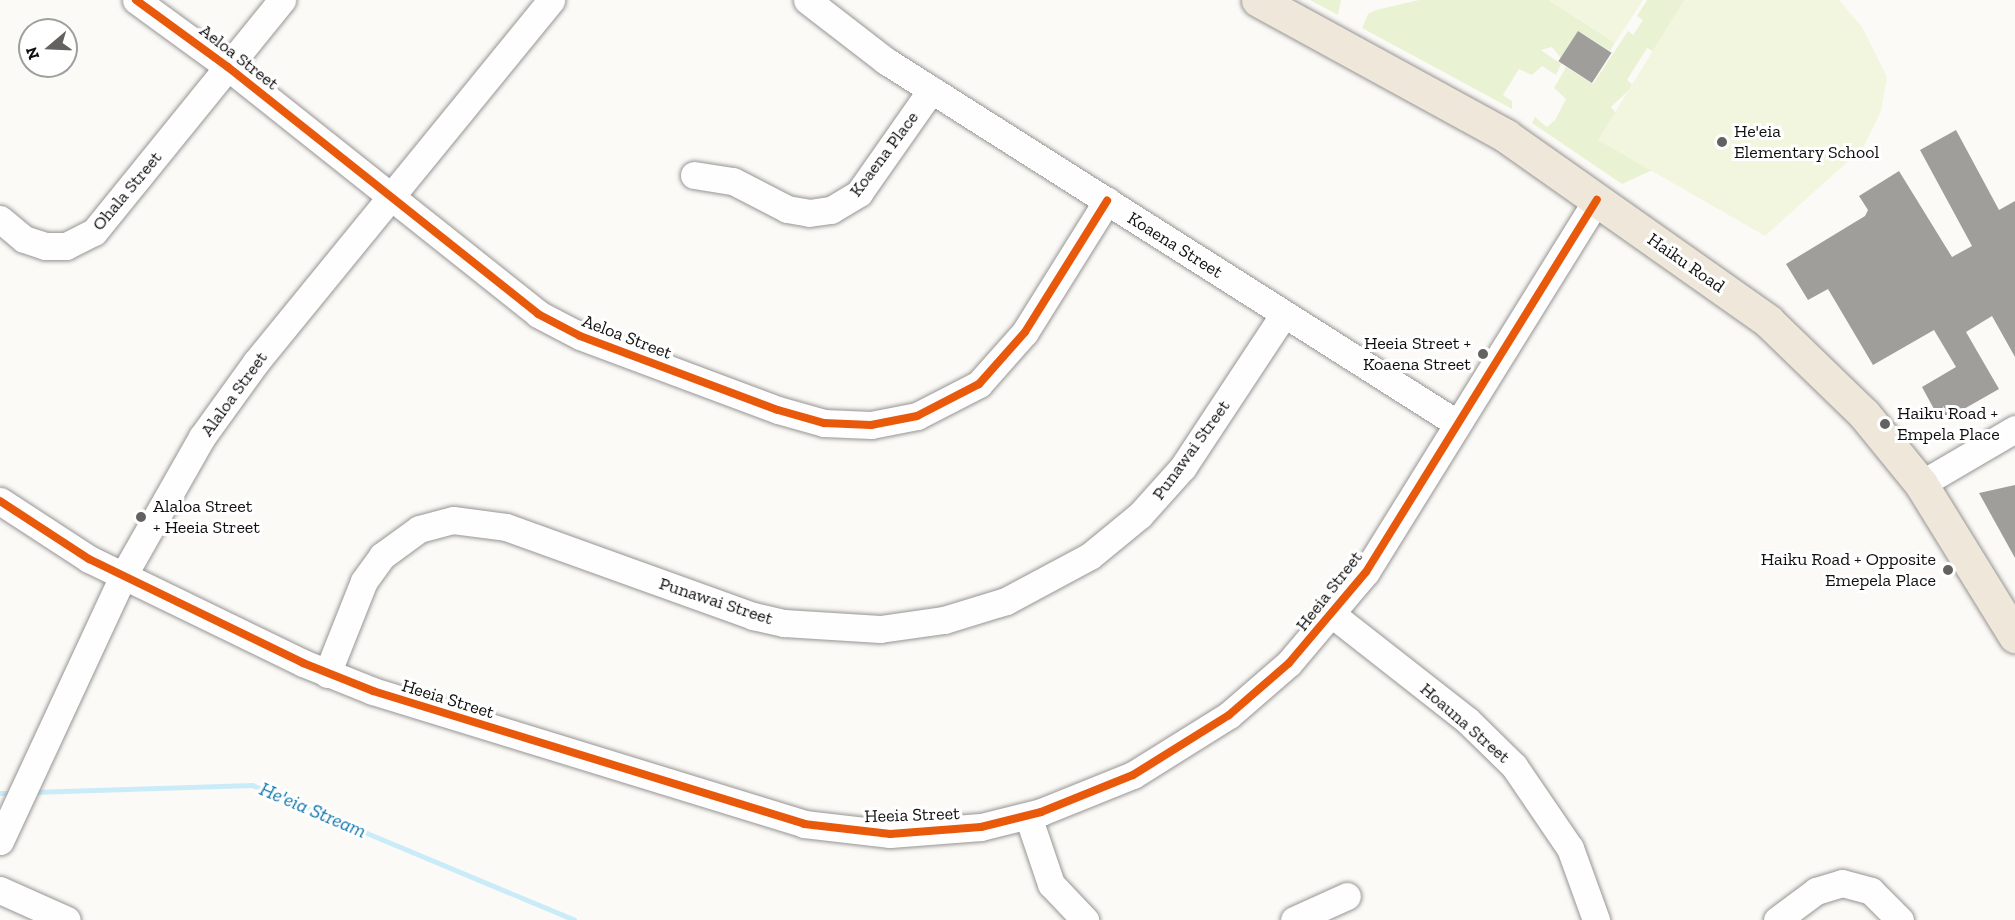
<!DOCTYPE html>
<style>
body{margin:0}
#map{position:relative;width:2015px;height:920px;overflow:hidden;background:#fcfaf6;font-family:"Zilla Slab",serif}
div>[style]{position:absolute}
.green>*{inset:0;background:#e9f3d4}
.pitch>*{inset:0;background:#f2f6de}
.stream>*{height:5px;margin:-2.5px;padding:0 2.5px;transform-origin:2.5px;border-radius:2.5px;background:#caecf9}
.building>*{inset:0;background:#a09e9b;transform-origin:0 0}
.roads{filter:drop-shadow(0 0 2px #969594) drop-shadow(0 0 2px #969594)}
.minor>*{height:27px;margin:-13.5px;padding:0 13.5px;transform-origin:13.5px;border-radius:13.5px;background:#fffefe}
.major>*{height:33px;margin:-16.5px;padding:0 16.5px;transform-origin:16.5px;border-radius:16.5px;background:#eee7da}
.cycleway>*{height:8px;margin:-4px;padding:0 4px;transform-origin:4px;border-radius:4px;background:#e8590c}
.dots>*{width:16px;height:16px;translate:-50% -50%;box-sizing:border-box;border:3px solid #fff;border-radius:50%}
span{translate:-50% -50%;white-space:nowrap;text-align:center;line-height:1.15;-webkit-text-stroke:6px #fff;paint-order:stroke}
.street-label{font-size:18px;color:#101010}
.poi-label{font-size:18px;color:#101010}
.left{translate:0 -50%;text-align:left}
.right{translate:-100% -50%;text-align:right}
.water-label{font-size:20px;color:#0f76ac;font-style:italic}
.north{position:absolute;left:18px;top:18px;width:60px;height:60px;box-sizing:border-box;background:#fff;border:2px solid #9f9f9f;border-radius:50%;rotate:251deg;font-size:16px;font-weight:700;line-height:24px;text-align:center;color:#101010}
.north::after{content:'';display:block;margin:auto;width:21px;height:27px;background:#636260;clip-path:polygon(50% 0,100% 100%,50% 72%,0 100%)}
</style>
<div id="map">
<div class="green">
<i style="clip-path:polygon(1310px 0,1341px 0,1338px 15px)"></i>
<i style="clip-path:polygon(1419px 0,1549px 0,1615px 43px,1610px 51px,1578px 31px,1561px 58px,1552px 47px,1541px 50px,1561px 64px,1556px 75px,1542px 66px,1532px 75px,1519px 69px,1503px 95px,1512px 101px,1512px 109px,1362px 28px,1368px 14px,1376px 10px)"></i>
<i style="clip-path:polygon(1647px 0,1813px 0,1657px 53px,1647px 48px,1627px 80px,1632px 84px,1629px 90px,1611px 107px,1659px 167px,1622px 184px,1532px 123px,1535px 117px,1547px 127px,1555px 120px,1566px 99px,1554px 88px,1566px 67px,1593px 84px,1628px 31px,1633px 35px,1643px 20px,1637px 16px)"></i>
</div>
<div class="pitch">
<i style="clip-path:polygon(1549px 0,1643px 0,1615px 43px)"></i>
<i style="clip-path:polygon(1684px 0,1839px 0,1862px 27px,1887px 77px,1881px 111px,1863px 148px,1765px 236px,1598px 140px)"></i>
</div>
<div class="stream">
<i style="left:33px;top:792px;width:219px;rotate:-1.8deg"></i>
<i style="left:252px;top:785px;width:349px;rotate:22.7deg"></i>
<i style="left:0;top:793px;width:15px"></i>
</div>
<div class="building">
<i style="left:1578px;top:31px;width:40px;height:36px;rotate:33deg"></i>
<i style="clip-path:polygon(1956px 130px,1999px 210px,2015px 201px,2015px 357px,1992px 316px,1966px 332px,1999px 389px,1941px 422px,1922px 387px,1956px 367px,1934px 330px,1873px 365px,1828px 289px,1808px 300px,1786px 264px,1865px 216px,1868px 210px,1859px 196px,1899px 171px,1952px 257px,1972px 246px,1920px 150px)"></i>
<i style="clip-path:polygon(2015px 485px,2015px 558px,1979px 493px)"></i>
</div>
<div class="roads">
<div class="minor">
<i style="left:136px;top:0;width:114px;rotate:36.1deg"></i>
<i style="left:228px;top:67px;width:396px;rotate:38.5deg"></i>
<i style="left:538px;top:314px;width:47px;rotate:27.6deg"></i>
<i style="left:580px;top:336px;width:211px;rotate:20.5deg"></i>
<i style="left:778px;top:410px;width:48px;rotate:15.8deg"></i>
<i style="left:824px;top:423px;width:47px;rotate:2.4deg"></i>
<i style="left:871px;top:425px;width:47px;rotate:-11.1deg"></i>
<i style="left:917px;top:416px;width:70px;rotate:-27.3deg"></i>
<i style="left:979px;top:384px;width:69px;rotate:-48.5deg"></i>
<i style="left:1025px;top:332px;width:155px;rotate:-58deg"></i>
<i style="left:807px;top:0;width:100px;rotate:37.7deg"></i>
<i style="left:886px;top:61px;width:677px;rotate:32.4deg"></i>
<i style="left:694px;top:175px;width:39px;rotate:9deg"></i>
<i style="left:733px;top:181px;width:61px;rotate:27.4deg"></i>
<i style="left:787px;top:209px;width:22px;rotate:10deg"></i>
<i style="left:809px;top:213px;width:22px;rotate:-8deg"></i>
<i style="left:831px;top:210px;width:33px;rotate:-31deg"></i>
<i style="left:859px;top:193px;width:126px;rotate:-55deg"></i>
<i style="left:0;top:219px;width:31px;rotate:40deg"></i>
<i style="left:24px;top:239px;width:22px;rotate:18deg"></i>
<i style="left:45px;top:246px;width:21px"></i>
<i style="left:66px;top:246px;width:31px;rotate:-27deg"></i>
<i style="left:94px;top:232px;width:299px;rotate:-51deg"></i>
<i style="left:1921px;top:484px;width:109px;rotate:-30.3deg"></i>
<i style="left:0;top:501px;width:106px;rotate:33.1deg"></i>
<i style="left:89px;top:559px;width:238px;rotate:25.9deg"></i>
<i style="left:303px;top:663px;width:75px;rotate:21.8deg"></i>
<i style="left:373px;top:691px;width:451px;rotate:17.1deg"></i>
<i style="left:804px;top:824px;width:87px;rotate:6.6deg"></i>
<i style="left:890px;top:834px;width:91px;rotate:-4.4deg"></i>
<i style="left:981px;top:827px;width:62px;rotate:-14deg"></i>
<i style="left:1041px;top:812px;width:99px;rotate:-21.9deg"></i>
<i style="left:1133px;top:775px;width:113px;rotate:-32deg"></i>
<i style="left:1229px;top:715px;width:79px;rotate:-40.9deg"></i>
<i style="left:1289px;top:663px;width:119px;rotate:-49.8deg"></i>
<i style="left:1366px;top:572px;width:438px;rotate:-58.2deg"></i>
<i style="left:1333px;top:615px;width:170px;rotate:38.1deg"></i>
<i style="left:1467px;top:720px;width:66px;rotate:44.4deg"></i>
<i style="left:1514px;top:766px;width:99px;rotate:55.7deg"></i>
<i style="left:1570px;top:848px;width:77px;rotate:70.1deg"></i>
<i style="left:327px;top:674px;width:100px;rotate:-68.3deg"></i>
<i style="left:364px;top:581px;width:31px;rotate:-54deg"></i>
<i style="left:382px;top:556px;width:46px;rotate:-36.1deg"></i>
<i style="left:419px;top:529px;width:35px;rotate:-15deg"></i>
<i style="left:453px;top:520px;width:53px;rotate:7.5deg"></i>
<i style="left:506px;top:527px;width:263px;rotate:19.8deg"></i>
<i style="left:753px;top:616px;width:32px;rotate:13deg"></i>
<i style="left:784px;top:623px;width:96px;rotate:3.6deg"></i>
<i style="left:880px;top:629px;width:65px;rotate:-8deg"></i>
<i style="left:944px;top:620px;width:65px;rotate:-17deg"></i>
<i style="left:1006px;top:601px;width:95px;rotate:-28.2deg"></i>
<i style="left:1090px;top:556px;width:65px;rotate:-39.4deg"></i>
<i style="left:1140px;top:515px;width:64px;rotate:-48.1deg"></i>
<i style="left:1183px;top:467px;width:183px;rotate:-56.6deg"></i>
<i style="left:1028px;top:816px;width:72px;rotate:71.3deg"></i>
<i style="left:1051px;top:884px;width:50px;rotate:46.6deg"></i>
<i style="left:0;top:841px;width:292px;rotate:-65.1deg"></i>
<i style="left:123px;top:576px;width:160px;rotate:-60.4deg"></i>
<i style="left:202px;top:437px;width:92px;rotate:-54.2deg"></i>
<i style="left:256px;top:362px;width:467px;rotate:-50.8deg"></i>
<i style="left:0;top:890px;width:73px;rotate:24.1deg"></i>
<i style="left:1294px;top:920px;width:58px;rotate:-24.4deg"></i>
<i style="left:1777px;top:920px;width:49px;rotate:-36.6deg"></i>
<i style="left:1816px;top:891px;width:27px;rotate:-17deg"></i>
<i style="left:1842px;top:883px;width:30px;rotate:15deg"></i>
<i style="left:1871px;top:891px;width:41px;rotate:45deg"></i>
</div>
<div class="major">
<i style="left:1258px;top:0;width:283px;rotate:28.7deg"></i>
<i style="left:1506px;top:136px;width:321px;rotate:35.2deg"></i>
<i style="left:1768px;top:321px;width:134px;rotate:44.1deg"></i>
<i style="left:1864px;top:414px;width:90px;rotate:50.8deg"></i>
<i style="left:1921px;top:484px;width:179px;rotate:58.3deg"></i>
</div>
</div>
<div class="cycleway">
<i style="left:136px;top:0;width:114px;rotate:36.1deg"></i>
<i style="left:228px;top:67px;width:396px;rotate:38.5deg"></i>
<i style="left:538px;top:314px;width:47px;rotate:27.6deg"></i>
<i style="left:580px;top:336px;width:211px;rotate:20.5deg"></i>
<i style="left:778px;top:410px;width:48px;rotate:15.8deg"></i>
<i style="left:824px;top:423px;width:47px;rotate:2.4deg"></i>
<i style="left:871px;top:425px;width:47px;rotate:-11.1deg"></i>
<i style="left:917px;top:416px;width:70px;rotate:-27.3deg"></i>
<i style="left:979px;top:384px;width:69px;rotate:-48.5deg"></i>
<i style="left:1025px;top:332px;width:155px;rotate:-58deg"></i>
<i style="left:0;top:501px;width:106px;rotate:33.1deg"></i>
<i style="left:89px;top:559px;width:238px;rotate:25.9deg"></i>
<i style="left:303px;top:663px;width:75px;rotate:21.8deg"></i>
<i style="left:373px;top:691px;width:451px;rotate:17.1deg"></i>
<i style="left:804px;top:824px;width:87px;rotate:6.6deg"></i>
<i style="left:890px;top:834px;width:91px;rotate:-4.4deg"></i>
<i style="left:981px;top:827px;width:62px;rotate:-14deg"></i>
<i style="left:1041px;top:812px;width:99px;rotate:-21.9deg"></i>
<i style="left:1133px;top:775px;width:113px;rotate:-32deg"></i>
<i style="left:1229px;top:715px;width:79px;rotate:-40.9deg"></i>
<i style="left:1289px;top:663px;width:119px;rotate:-49.8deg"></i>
<i style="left:1366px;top:572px;width:438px;rotate:-58.2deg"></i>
</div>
<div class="dots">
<i style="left:1722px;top:142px;background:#636260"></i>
<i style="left:1483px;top:354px;background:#636260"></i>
<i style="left:1885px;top:424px;background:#636260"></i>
<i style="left:141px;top:517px;background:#636260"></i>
<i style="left:1948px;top:570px;background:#636260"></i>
</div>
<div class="street-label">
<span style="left:239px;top:57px;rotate:38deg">Aeloa Street</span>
<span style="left:884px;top:154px;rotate:-53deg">Koaena Place</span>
<span style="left:127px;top:191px;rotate:-50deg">Ohala Street</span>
<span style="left:1175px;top:245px;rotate:32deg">Koaena Street</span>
<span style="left:1686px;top:263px;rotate:35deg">Haiku Road</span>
<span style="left:627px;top:337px;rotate:21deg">Aeloa Street</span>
<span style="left:234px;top:394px;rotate:-54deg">Alaloa Street</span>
<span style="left:1191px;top:450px;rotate:-54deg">Punawai Street</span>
<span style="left:1329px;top:591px;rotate:-52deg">Heeia Street</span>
<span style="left:716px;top:601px;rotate:18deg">Punawai Street</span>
<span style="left:448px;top:699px;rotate:17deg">Heeia Street</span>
<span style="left:1465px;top:723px;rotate:41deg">Hoauna Street</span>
<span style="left:912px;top:815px;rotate:-2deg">Heeia Street</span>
</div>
<div class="poi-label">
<span class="left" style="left:1734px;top:142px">He'eia<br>Elementary School</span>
<span class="right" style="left:1471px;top:354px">Heeia Street +<br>Koaena Street</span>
<span class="left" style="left:1897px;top:424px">Haiku Road +<br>Empela Place</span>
<span class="left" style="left:153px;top:517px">Alaloa Street<br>+ Heeia Street</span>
<span class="right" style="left:1936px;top:570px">Haiku Road + Opposite<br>Emepela Place</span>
</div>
<div class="water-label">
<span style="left:313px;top:810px;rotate:23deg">He'eia Stream</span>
</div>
<div class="north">N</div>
</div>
